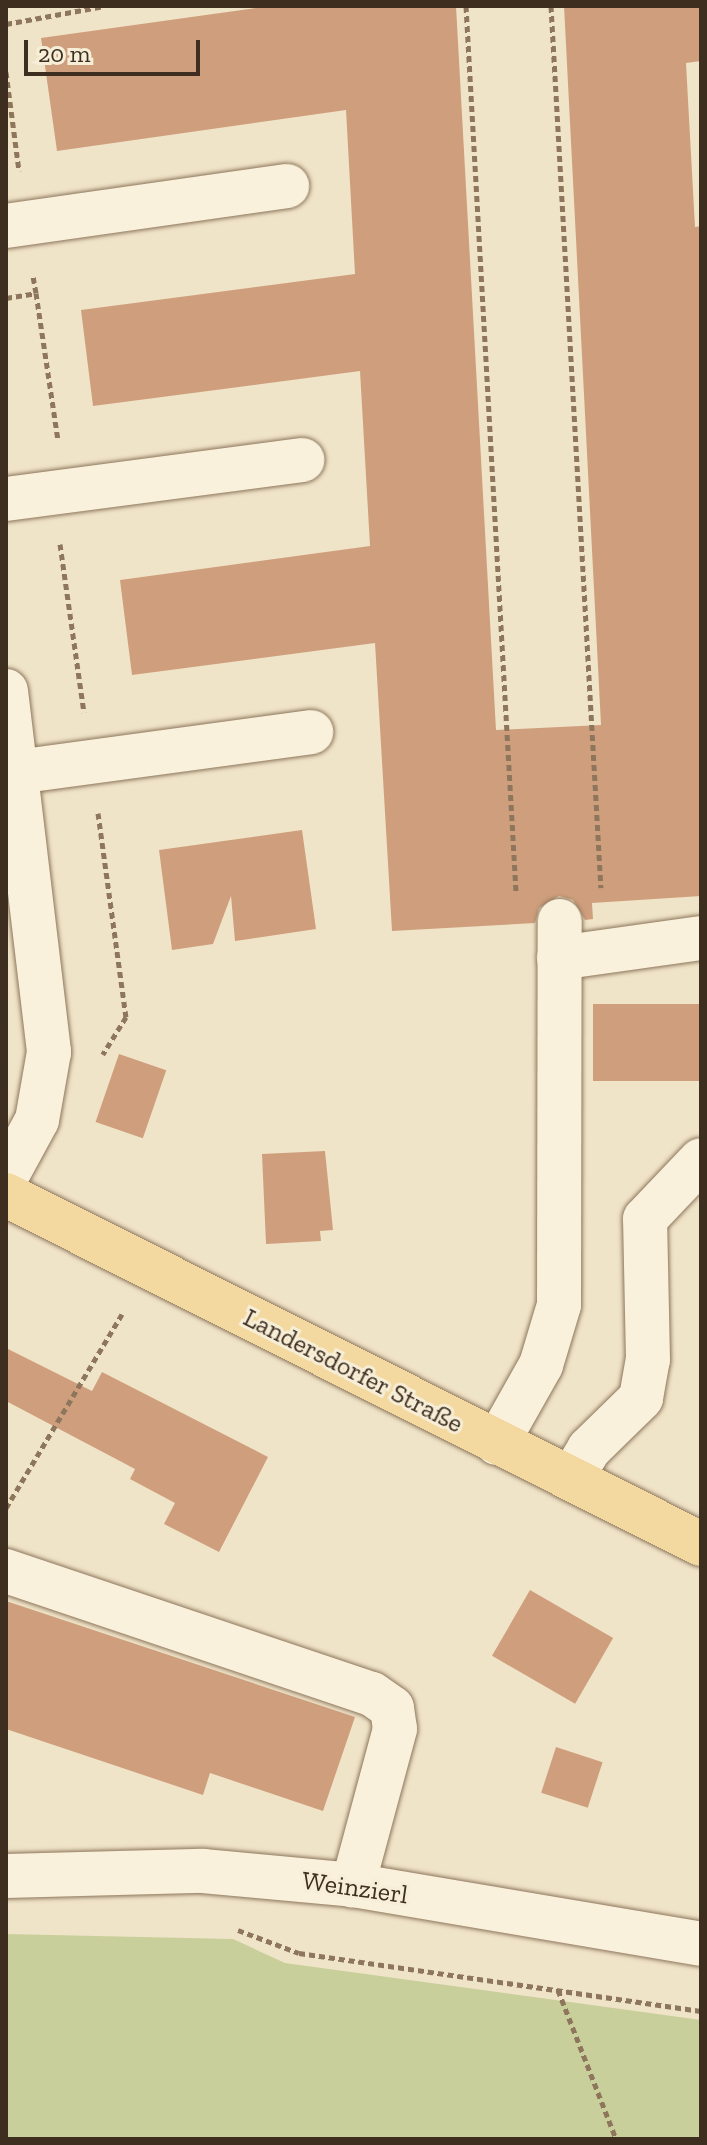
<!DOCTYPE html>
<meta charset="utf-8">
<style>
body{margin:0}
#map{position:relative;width:707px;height:2145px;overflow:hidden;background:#f0e4c8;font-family:"Zilla Slab",serif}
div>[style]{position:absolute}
.green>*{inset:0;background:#c9cf9b}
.building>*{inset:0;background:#cf9f7d;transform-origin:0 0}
.path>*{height:5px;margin-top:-2.5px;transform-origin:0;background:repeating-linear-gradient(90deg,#8d765c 0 6px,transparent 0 10px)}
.roads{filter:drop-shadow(0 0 2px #8d765c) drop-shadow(0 0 2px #8d765c)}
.minor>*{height:44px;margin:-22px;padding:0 22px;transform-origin:22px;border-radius:22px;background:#faf1dc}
.major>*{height:44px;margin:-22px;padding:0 22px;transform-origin:22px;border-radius:22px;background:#f3d9a0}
span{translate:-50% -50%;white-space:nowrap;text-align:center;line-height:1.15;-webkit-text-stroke:6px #f7eed8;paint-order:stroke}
.street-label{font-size:26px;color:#3d2e20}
.frame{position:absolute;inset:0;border:8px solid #3d2e20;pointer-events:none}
.scale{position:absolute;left:24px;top:40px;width:176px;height:36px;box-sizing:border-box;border:4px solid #3d2e20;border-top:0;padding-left:10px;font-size:24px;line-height:28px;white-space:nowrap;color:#3d2e20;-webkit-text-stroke:6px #f7eed8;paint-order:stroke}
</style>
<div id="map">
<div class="green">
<i style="clip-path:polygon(6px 1934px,233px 1939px,285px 1963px,701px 2020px,701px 2139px,6px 2139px)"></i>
</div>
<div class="building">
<i style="clip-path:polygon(270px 6px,456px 6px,496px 730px,601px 725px,564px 6px,701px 6px,701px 61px,686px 63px,695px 227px,701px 226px,701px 896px,592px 903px,593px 919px,585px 920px,573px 900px,559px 896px,539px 908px,535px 923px,392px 931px,375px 643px,132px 675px,120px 580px,370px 546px,360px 371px,93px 406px,81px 310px,355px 274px,346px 110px,57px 151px,41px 38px)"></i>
<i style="clip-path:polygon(302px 830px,316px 929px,235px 941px,231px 896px,213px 944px,172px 950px,159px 850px)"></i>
<i style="left:701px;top:1004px;width:77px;height:108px;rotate:90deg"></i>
<i style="left:119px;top:1054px;width:50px;height:72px;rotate:19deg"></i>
<i style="clip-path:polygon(325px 1151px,333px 1230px,320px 1231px,321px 1241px,266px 1244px,262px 1154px)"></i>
<i style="clip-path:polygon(6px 1348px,92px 1391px,102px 1372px,268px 1457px,219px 1552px,164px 1524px,175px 1503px,130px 1479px,135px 1469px,6px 1401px)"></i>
<i style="left:530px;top:1590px;width:96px;height:76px;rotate:30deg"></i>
<i style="clip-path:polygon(6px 1601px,355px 1717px,323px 1811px,210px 1773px,203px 1795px,6px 1729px)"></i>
<i style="left:556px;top:1747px;width:49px;height:48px;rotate:18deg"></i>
</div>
<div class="path">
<i style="left:466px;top:6px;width:886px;rotate:86.77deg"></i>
<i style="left:551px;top:6px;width:883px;rotate:86.76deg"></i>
<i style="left:6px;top:24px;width:100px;rotate:-10.4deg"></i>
<i style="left:6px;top:72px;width:100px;rotate:82.5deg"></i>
<i style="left:36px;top:293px;width:149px;rotate:81.5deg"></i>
<i style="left:6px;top:298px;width:30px;rotate:-9deg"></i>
<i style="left:36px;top:293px;width:17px;rotate:-100deg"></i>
<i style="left:60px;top:544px;width:170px;rotate:81.9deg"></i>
<i style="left:98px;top:813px;width:206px;rotate:82.2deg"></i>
<i style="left:126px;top:1017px;width:44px;rotate:121.9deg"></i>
<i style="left:6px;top:1508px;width:226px;rotate:-59.1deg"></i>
<i style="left:238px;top:1930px;width:65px;rotate:20.7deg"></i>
<i style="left:299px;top:1953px;width:406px;rotate:8.2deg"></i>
<i style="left:558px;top:1990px;width:160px;rotate:68.7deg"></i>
</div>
<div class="roads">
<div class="minor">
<i style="left:6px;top:226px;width:284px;rotate:-8.1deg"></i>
<i style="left:6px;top:499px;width:299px;rotate:-7.5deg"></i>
<i style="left:6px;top:691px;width:364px;rotate:83.2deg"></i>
<i style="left:49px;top:1052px;width:69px;rotate:100deg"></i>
<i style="left:37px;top:1120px;width:65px;rotate:118.5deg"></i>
<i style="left:16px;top:772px;width:298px;rotate:-7.7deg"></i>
<i style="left:559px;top:958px;width:143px;rotate:-8deg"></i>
<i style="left:497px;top:1443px;width:90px;rotate:-60.6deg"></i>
<i style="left:541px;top:1365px;width:63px;rotate:-73.3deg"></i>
<i style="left:559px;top:1305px;width:384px;rotate:-89.9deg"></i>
<i style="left:571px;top:1479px;width:35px;rotate:-59deg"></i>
<i style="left:589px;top:1449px;width:73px;rotate:-44.4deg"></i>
<i style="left:641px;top:1398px;width:39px;rotate:-80deg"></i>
<i style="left:648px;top:1360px;width:141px;rotate:-91.2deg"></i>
<i style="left:645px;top:1219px;width:81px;rotate:-46.5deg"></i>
<i style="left:6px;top:1571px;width:386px;rotate:18.6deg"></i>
<i style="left:372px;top:1694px;width:24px;rotate:35deg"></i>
<i style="left:392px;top:1708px;width:21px;rotate:82deg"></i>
<i style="left:395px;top:1729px;width:162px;rotate:105.1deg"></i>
<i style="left:6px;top:1876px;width:197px;rotate:-1.5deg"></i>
<i style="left:203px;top:1871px;width:151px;rotate:5.3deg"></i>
<i style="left:353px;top:1885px;width:353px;rotate:9.6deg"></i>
</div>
<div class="major">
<i style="left:6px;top:1195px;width:778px;rotate:26.66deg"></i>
</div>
</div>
<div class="street-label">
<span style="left:353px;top:1371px;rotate:27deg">Landersdorfer Straße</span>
<span style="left:355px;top:1888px;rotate:8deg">Weinzierl</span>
</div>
<div class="frame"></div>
<div class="scale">20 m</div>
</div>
